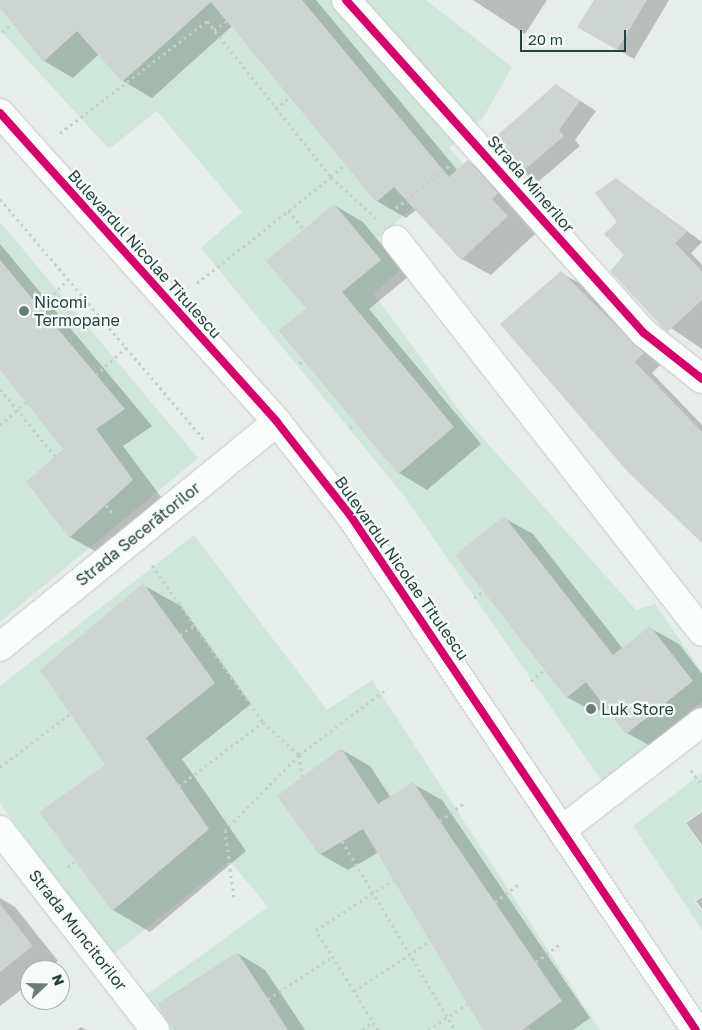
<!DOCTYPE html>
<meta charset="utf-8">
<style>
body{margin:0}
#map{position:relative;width:702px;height:1030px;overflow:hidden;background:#e7edeb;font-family:"Golos Text",sans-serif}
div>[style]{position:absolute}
.green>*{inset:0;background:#cfe6da}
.shadow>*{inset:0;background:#0003}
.building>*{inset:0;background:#ced4d2}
.path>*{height:3px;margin-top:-1.5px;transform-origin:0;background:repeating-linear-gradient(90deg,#c6cecd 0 2.5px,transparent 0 6.5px)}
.roads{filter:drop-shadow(0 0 1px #c4cac8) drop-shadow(0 0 1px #c4cac8)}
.minor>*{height:28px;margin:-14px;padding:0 14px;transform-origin:14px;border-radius:14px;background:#fbfcfc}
.secondary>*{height:28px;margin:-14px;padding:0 14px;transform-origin:14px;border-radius:14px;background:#fbfcfc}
.cycleway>*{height:8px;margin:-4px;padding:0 4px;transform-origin:4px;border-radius:4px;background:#d6006c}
.dots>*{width:14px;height:14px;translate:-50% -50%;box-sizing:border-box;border:2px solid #f6fbf9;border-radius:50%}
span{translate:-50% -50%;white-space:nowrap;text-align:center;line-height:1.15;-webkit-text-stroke:4.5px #f6fbf9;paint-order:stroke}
.street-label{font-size:16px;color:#22433f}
.poi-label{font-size:16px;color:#22433f}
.left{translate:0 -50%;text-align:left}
.north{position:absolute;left:20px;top:960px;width:50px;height:50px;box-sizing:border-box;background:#f6fbf9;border:1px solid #a1b1af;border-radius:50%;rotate:69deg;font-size:14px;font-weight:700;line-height:20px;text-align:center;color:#22433f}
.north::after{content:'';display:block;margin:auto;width:18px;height:22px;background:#677e7b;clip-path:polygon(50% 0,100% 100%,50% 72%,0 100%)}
.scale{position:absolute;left:520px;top:30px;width:106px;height:22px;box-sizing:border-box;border:2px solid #22433f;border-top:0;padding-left:6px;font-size:15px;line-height:18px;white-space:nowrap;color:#22433f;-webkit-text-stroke:4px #f6fbf9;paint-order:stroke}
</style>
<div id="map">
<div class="green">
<i style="clip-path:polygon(evenodd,161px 0,209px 0,377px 202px,431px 157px,302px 0,426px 0,512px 67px,483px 118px,449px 148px,464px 164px,378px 238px,400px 270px,374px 294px,465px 418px,636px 610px,655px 604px,702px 672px,702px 701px,604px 784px,405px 497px,201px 248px,242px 212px,157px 111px,109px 149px,0 30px,0 8px,43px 62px,77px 31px,122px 82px,184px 26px,161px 0,334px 204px,380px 260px,342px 292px,453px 427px,398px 474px,278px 332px,306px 308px,267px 261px,334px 204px,161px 0,504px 517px,613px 655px,650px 626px,693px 681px,626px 733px,586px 682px,566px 698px,455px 555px,504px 517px)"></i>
<i style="clip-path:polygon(0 222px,198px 458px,0 622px,0 370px,63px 448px,26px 483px,69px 538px,133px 480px,96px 429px,124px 409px,0 260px)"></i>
<i style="clip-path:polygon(evenodd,194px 535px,327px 710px,372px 680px,600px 1030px,531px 1030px,528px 1026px,562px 1001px,414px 783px,378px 804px,341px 748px,277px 796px,319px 855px,363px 828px,483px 1030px,288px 1030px,237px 952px,157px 1004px,174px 1030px,158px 1030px,138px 1001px,268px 907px,230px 861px,113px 955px,0 803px,0 686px,194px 535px,143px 583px,215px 683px,146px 738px,209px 829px,112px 911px,39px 812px,105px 765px,40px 670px,143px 583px)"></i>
<i style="clip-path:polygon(702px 773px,702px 810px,685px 823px,702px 847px,702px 895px,694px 901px,702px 911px,702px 930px,633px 826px)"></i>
</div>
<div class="shadow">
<i style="clip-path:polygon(0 0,316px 0,458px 171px,469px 162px,498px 179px,526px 210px,520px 216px,536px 233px,491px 275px,462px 259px,416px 210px,406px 218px,377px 201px,232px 26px,152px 98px,123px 81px,99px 54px,73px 78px,44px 61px)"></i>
<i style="clip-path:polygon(473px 0,547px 0,525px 34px)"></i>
<i style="clip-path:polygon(595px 0,669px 0,634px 59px,579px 27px)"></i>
<i style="clip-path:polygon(556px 85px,596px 111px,575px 140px,580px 146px,539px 181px,522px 172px)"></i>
<i style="clip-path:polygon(616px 179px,702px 242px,691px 253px,702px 265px,702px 349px,671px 328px,626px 255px)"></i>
<i style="clip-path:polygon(334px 205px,363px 222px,408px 277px,369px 309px,481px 444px,427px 490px,399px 473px,307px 308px)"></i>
<i style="clip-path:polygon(0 244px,152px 426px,123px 446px,161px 497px,98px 553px,70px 537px,65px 449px,0 368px)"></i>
<i style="clip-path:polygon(561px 273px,579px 283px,660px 365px,652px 373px,702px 425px,702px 541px)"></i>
<i style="clip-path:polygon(504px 518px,533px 534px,623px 649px,650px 628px,679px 644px,702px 674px,702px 713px,656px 749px,627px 733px,606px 705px,595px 713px,567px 697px)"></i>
<i style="clip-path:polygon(143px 585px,181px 606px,251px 704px,182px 759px,246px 851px,150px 932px,113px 910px,41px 812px,107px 765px)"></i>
<i style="clip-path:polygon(342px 750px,370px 766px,391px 798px,413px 784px,442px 800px,590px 1018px,573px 1030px,484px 1030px,379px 852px,348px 870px,320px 854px)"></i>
<i style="clip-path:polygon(702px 812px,702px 845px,686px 823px)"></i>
<i style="clip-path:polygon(702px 897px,702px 909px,696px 901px)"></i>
<i style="clip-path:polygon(0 898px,15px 907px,58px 961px,47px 970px,30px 970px,30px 983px,0 1006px)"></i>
<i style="clip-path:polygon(237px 953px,265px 970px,305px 1030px,176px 1030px)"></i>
<i style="clip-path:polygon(81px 1027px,86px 1030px,77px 1030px)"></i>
</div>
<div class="building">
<i style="clip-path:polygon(0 0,302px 0,449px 177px,468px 160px,498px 193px,492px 199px,508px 216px,461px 260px,394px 187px,376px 202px,211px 2px,122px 82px,77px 31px,43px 62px,0 8px)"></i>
<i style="clip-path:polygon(594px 0,647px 0,617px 50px,577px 27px)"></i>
<i style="clip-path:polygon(556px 84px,580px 101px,559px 130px,564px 136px,521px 173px,492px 140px)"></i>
<i style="clip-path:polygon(616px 178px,687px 232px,675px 243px,702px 271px,702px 300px,667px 332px,610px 271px,624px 255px,604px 234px,617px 222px,595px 193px)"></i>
<i style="clip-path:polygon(334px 204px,381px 260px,342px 292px,454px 427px,398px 474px,278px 331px,306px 308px,266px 261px)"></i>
<i style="clip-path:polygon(0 260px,125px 409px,96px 429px,133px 480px,69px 538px,26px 482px,63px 449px,0 370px)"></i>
<i style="clip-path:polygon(561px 271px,644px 353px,635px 362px,702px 432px,702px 543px,628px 472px,500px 324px)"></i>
<i style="clip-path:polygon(504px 516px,613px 655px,650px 626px,693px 681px,626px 734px,586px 682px,566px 698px,455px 555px)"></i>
<i style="clip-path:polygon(143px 583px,215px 683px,146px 738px,209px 829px,112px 911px,39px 812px,105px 765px,40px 670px)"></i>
<i style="clip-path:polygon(341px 748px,378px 804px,413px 782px,562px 1001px,522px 1030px,483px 1030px,363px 829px,319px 855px,277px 796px)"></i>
<i style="clip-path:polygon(0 904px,33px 946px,0 972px)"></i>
<i style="clip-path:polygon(237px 952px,288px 1030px,174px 1030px,157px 1004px)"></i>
</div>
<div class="path">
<i style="left:214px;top:30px;width:16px;rotate:-35deg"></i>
<i style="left:2px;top:32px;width:13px;rotate:-42deg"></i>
<i style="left:276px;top:109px;width:18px;rotate:-41deg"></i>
<i style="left:60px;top:133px;width:185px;rotate:-37.3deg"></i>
<i style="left:207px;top:21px;width:199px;rotate:51.5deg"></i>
<i style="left:331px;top:177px;width:19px;rotate:-43deg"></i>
<i style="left:0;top:199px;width:317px;rotate:49.7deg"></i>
<i style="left:396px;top:208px;width:69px;rotate:-38.5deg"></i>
<i style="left:288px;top:211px;width:24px;rotate:48deg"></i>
<i style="left:197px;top:283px;width:171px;rotate:-38.3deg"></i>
<i style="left:331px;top:177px;width:61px;rotate:42.3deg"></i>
<i style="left:40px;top:308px;width:40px;rotate:-46deg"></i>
<i style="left:300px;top:364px;width:4px;rotate:-63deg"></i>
<i style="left:96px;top:375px;width:41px;rotate:-43deg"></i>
<i style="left:0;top:389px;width:87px;rotate:50.6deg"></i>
<i style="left:0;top:425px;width:35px;rotate:-41deg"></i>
<i style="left:350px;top:428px;width:7px;rotate:-34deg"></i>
<i style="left:106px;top:505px;width:11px;rotate:52deg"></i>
<i style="left:152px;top:565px;width:192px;rotate:54.7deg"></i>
<i style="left:263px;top:722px;width:49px;rotate:42.5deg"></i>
<i style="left:299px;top:755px;width:105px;rotate:134.6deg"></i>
<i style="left:225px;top:830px;width:69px;rotate:82.5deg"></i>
<i style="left:474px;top:598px;width:11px;rotate:-34deg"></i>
<i style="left:180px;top:635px;width:18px;rotate:-34deg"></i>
<i style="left:531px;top:681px;width:17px;rotate:-40deg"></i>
<i style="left:0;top:767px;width:88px;rotate:-37.1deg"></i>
<i style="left:691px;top:770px;width:19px;rotate:54deg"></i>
<i style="left:302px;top:777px;width:22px;rotate:-98deg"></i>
<i style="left:299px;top:755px;width:111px;rotate:-37deg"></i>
<i style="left:179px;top:786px;width:106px;rotate:-37.3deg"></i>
<i style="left:440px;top:821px;width:31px;rotate:-37deg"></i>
<i style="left:342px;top:841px;width:220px;rotate:59.1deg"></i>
<i style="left:68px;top:867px;width:9px;rotate:-41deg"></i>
<i style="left:495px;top:902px;width:31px;rotate:-37deg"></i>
<i style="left:536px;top:962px;width:31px;rotate:-37deg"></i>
<i style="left:354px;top:991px;width:91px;rotate:-33.3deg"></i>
<i style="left:268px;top:999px;width:77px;rotate:-33.3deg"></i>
<i style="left:363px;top:1030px;width:12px;rotate:-42deg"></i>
<i style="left:378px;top:1030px;width:118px;rotate:-121.8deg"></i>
<i style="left:316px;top:930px;width:92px;rotate:-33deg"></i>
<i style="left:428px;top:1030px;width:47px;rotate:-33.7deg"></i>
</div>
<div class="roads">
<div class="minor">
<i style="left:346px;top:0;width:447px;rotate:48.2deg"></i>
<i style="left:644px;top:333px;width:74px;rotate:38.4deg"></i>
<i style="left:396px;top:240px;width:497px;rotate:52deg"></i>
<i style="left:0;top:647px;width:357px;rotate:-39.1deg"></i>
<i style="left:563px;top:829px;width:175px;rotate:-37.6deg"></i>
<i style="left:0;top:830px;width:253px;rotate:52.2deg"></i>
</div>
<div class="secondary">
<i style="left:0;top:113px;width:415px;rotate:48.1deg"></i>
<i style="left:277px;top:422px;width:118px;rotate:51.9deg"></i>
<i style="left:350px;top:515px;width:620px;rotate:56.11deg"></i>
</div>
</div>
<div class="cycleway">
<i style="left:346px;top:0;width:447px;rotate:48.2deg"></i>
<i style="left:644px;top:333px;width:74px;rotate:38.4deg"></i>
<i style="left:0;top:113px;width:415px;rotate:48.1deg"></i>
<i style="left:277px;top:422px;width:118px;rotate:51.9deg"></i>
<i style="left:350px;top:515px;width:620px;rotate:56.11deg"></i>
</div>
<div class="dots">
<i style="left:24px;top:311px;background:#677e7b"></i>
<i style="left:591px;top:709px;background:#677e7b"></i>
</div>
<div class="street-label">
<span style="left:531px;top:184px;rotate:49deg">Strada Minerilor</span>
<span style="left:145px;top:254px;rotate:48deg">Bulevardul Nicolae Titulescu</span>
<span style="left:138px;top:534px;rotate:-39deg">Strada Secerătorilor</span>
<span style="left:402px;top:568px;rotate:55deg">Bulevardul Nicolae Titulescu</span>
<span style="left:78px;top:930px;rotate:52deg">Strada Muncitorilor</span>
</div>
<div class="poi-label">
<span class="left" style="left:34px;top:311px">Nicomi<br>Termopane</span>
<span class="left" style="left:601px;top:709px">Luk Store</span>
</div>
<div class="north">N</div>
<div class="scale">20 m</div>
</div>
